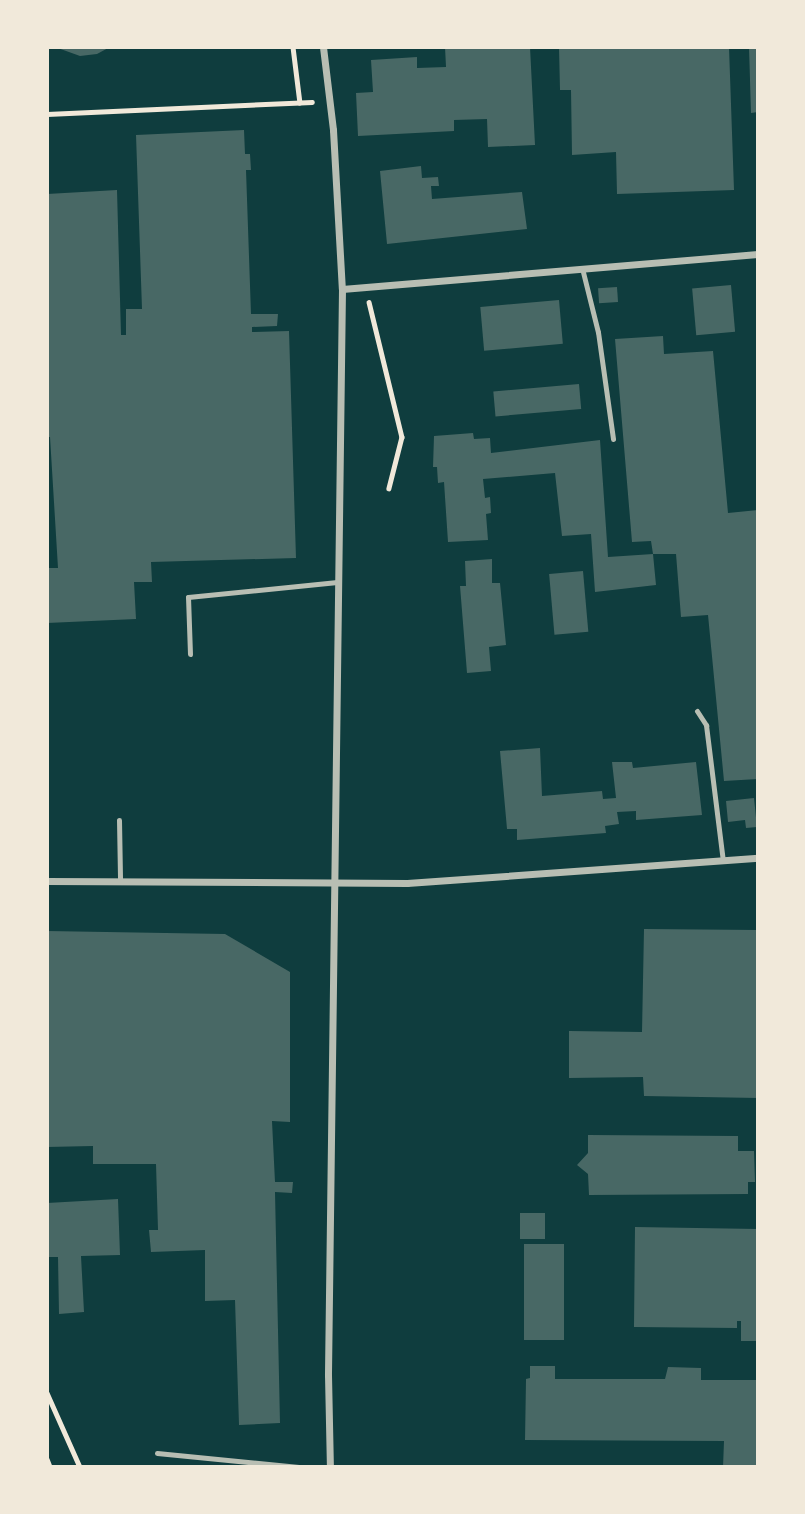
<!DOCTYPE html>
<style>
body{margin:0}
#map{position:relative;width:805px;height:1514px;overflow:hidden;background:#0f3d3e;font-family:Montserrat,sans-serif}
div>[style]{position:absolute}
.building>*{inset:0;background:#486865;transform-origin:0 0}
.path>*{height:4.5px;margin:-2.25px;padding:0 2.25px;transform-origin:2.25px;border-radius:2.25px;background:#f1e9da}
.service>*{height:5px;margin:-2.5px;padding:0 2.5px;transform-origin:2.5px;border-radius:2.5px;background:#b8beb3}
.minor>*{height:7px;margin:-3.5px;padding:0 3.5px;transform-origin:3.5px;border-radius:3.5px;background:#b8beb3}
span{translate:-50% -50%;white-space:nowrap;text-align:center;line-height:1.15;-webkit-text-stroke:5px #f1e9da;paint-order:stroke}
.frame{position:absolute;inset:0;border:49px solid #f1e9da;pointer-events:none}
</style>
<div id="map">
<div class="building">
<i style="clip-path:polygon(55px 47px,110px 47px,97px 54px,80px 56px)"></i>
<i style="clip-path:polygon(445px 47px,530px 47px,535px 145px,488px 147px,487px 119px,454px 120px,454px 131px,358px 136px,356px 93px,373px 92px,371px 60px,417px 57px,417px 68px,446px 67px)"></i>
<i style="clip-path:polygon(559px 47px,729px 47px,734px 190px,617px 194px,616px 152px,572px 155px,571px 90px,560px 90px)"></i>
<i style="clip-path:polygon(749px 47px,758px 47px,758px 112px,751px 113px)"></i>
<i style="clip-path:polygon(244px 130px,245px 154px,250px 154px,251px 170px,246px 170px,251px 314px,278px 314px,277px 326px,252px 327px,252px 332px,289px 331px,296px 558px,151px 562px,152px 582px,134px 582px,136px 619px,47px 623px,47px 568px,58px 568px,50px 437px,47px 437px,47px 194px,117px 190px,121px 335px,126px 335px,126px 309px,142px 309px,136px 135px)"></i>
<i style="clip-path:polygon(421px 166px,422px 178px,438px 177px,439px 186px,431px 186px,432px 199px,522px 192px,527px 229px,387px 244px,380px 171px)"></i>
<i style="left:731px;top:285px;width:47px;height:39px;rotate:85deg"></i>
<i style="left:617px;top:287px;width:15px;height:19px;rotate:86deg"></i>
<i style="left:559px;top:300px;width:44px;height:79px;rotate:85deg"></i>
<i style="clip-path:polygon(663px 336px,664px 354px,713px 351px,728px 513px,758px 510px,758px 779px,724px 781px,708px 615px,681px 617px,676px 554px,653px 554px,651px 541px,632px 542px,615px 339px)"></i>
<i style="left:579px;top:384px;width:25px;height:86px;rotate:85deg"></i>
<i style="clip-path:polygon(473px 433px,474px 439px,490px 438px,491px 453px,600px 440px,608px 557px,653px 554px,656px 585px,595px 592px,591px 534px,562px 536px,555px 473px,483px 479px,485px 498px,490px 497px,491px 513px,486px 514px,488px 540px,448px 542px,444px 482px,438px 483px,437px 467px,433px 467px,434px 436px)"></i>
<i style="clip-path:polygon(492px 559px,492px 583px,500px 583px,506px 645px,489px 647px,491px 671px,467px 673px,460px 586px,466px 586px,465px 561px)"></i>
<i style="left:583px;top:571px;width:61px;height:34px;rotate:85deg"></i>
<i style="clip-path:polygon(540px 748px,542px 796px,602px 791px,603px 799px,616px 798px,612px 762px,632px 762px,633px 768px,696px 762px,702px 815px,636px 820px,636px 811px,617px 812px,619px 824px,605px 826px,606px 833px,517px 840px,517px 829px,507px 829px,500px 751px)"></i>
<i style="clip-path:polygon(754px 798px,757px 827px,746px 828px,745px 820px,728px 822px,726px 801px)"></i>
<i style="clip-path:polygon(644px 929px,758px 930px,758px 1098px,644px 1096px,643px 1077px,569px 1078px,569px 1031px,642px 1032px)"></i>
<i style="clip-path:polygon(47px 931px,225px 934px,290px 972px,290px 1122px,272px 1121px,275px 1182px,293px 1182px,292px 1193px,275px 1192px,280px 1423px,239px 1425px,235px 1300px,205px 1301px,205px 1250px,151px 1252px,149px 1230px,158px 1230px,156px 1164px,93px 1164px,93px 1146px,47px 1147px)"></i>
<i style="clip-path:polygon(588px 1135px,738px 1136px,738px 1151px,754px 1151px,755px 1182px,748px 1182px,748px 1194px,589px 1195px,588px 1174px,577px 1165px,588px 1153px)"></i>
<i style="clip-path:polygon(118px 1199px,120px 1255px,81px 1256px,84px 1312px,59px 1314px,58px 1257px,47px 1257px,47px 1203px)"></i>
<i style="left:520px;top:1213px;width:25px;height:26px"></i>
<i style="clip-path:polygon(635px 1227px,758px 1229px,758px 1341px,741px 1341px,741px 1321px,737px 1321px,737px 1328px,634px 1327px)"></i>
<i style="left:524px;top:1244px;width:40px;height:96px"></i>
<i style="clip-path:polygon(530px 1366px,555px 1366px,555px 1379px,665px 1379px,668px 1367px,701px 1368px,701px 1380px,758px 1380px,758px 1467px,723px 1467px,724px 1441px,525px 1440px,526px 1379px,530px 1378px)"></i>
</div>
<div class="path">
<i style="left:293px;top:47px;width:56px;rotate:82.9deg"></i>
<i style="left:47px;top:114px;width:265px;rotate:-2.6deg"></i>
<i style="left:369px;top:302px;width:139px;rotate:76.3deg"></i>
<i style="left:402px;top:437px;width:53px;rotate:104.3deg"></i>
<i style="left:47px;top:1393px;width:81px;rotate:66deg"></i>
<i style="left:47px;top:1459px;width:9px;rotate:69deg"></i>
</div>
<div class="service">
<i style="left:582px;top:268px;width:66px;rotate:76deg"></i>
<i style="left:598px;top:332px;width:108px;rotate:82deg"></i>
<i style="left:190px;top:654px;width:57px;rotate:-92deg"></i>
<i style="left:188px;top:597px;width:150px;rotate:-5.7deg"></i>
<i style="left:697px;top:711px;width:17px;rotate:57deg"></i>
<i style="left:706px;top:725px;width:137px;rotate:82.9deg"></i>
<i style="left:119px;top:820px;width:60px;rotate:89deg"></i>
<i style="left:157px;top:1453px;width:145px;rotate:5.6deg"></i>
</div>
<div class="minor">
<i style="left:323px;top:47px;width:84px;rotate:83.1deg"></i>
<i style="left:333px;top:130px;width:159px;rotate:86.8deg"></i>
<i style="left:342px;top:289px;width:1086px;rotate:90.74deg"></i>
<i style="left:328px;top:1375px;width:92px;rotate:88.8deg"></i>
<i style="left:342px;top:289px;width:417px;rotate:-4.8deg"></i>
<i style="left:47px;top:881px;width:360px;rotate:0.3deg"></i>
<i style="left:407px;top:883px;width:352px;rotate:-4.1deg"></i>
</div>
<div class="frame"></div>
</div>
